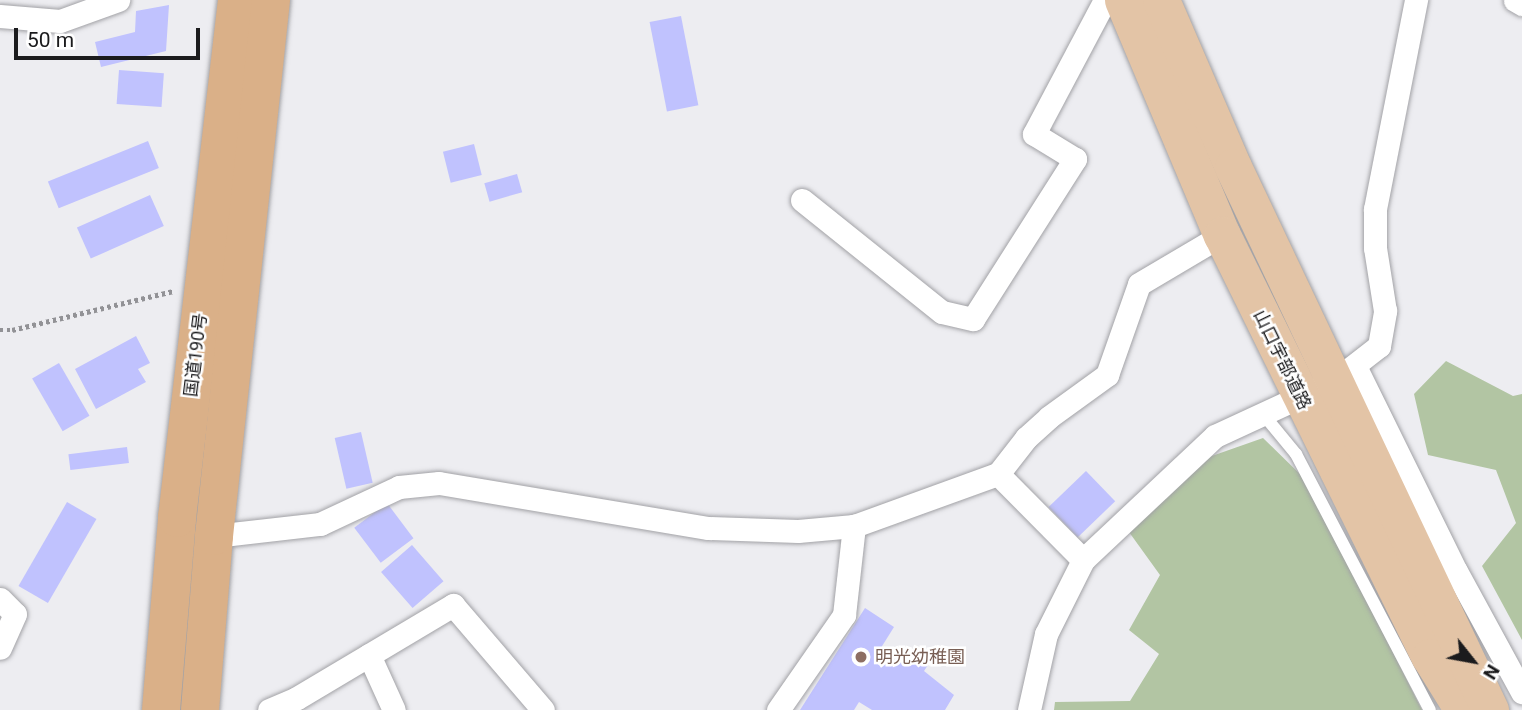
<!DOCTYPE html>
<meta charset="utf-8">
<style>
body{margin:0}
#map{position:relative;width:1522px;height:710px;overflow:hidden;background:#ededf1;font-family:Roboto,"Noto Sans JP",sans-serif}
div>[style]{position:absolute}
.green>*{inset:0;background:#b2c5a3}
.building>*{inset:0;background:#c0c2fe;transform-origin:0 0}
.path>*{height:4.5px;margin-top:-2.25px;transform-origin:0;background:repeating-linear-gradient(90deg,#929296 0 3.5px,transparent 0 7px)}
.roads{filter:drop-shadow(0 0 2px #a2a2a6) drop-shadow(0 0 2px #a2a2a6)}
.service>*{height:12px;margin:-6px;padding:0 6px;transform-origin:6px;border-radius:6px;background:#fff}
.minor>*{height:23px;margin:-11.5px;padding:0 11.5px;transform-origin:11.5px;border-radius:11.5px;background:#fff}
.primary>*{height:37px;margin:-18.5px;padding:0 18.5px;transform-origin:18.5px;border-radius:18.5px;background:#e3c4a6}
.trunk>*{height:38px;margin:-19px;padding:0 19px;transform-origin:19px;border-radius:19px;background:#dab088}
.dots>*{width:19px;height:19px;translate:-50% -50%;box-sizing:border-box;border:4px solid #fff;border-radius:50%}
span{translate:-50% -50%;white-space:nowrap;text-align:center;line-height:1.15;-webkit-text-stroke:5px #fff;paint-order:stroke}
.street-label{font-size:18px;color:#1b1b1d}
.education-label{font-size:18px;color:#785e54}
.left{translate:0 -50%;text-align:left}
.north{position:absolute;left:1438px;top:626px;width:70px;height:70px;-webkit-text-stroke:5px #fff;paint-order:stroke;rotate:121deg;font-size:19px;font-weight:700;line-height:28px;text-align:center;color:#1b1b1d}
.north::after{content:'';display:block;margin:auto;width:24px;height:32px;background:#1b1b1d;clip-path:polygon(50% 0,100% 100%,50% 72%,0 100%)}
.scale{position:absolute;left:14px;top:28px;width:186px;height:32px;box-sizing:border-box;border:4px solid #1b1b1d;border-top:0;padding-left:9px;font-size:21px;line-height:24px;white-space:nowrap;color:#1b1b1d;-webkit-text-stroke:5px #fff;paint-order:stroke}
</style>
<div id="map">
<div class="green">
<i style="clip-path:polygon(1446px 361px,1513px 396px,1522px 394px,1522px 640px,1482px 566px,1516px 523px,1496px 470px,1428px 455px,1414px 394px)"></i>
<i style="clip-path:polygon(1263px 438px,1306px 480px,1422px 710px,1054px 710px,1055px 702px,1130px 701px,1159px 654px,1129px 630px,1160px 575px,1129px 532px,1209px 457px)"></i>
</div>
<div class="building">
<i style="clip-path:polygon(169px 5px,166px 51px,101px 67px,95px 42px,135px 32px,136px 11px)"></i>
<i style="left:681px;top:16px;width:91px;height:32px;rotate:79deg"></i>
<i style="left:119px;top:70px;width:45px;height:34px;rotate:4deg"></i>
<i style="left:148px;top:141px;width:29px;height:108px;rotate:68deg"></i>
<i style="left:474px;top:144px;width:32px;height:32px;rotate:76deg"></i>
<i style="left:517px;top:174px;width:19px;height:34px;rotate:74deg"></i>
<i style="left:150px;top:195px;width:34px;height:80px;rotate:66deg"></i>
<i style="clip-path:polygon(136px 336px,150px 363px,138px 369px,146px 382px,96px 409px,75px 369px)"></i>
<i style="left:59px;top:363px;width:61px;height:31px;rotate:60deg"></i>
<i style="left:361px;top:432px;width:52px;height:27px;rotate:77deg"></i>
<i style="left:127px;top:447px;width:16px;height:59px;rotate:83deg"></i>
<i style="left:1086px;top:471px;width:42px;height:52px;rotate:46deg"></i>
<i style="left:67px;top:502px;width:34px;height:97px;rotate:30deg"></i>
<i style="left:387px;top:503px;width:44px;height:41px;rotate:53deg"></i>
<i style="left:412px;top:545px;width:48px;height:41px;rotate:49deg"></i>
<i style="clip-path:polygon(865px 608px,894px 627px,879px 651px,897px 662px,906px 648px,930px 662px,924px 671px,954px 695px,945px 710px,872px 710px,859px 702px,854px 710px,800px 710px)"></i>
</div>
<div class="path">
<i style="left:0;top:330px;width:12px"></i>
<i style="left:12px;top:330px;width:166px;rotate:-13.6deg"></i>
</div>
<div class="roads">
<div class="service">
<i style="left:1263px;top:414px;width:52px;rotate:50.5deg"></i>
<i style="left:1296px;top:454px;width:289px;rotate:62.4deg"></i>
</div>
<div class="minor">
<i style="left:1515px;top:0;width:8px;rotate:30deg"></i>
<i style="left:0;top:16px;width:60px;rotate:4.8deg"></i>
<i style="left:60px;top:21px;width:62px;rotate:-19.9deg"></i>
<i style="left:802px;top:200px;width:179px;rotate:38.7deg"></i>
<i style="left:942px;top:312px;width:32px;rotate:13deg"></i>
<i style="left:973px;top:319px;width:190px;rotate:-57.5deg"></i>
<i style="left:1075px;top:159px;width:48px;rotate:-148.6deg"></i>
<i style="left:1034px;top:134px;width:152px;rotate:-62.1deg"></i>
<i style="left:1355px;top:366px;width:229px;rotate:63.8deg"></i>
<i style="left:1456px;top:571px;width:138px;rotate:61.4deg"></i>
<i style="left:998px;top:474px;width:46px;rotate:-52.1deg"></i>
<i style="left:1026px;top:438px;width:31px;rotate:-42deg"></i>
<i style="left:1049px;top:417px;width:72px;rotate:-35.9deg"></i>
<i style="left:1107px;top:375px;width:96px;rotate:-70.6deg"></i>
<i style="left:1139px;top:284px;width:96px;rotate:-30.6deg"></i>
<i style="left:214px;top:536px;width:107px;rotate:-6.5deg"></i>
<i style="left:320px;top:524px;width:87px;rotate:-25.1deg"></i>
<i style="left:399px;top:487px;width:40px;rotate:-5.7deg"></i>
<i style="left:439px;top:483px;width:273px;rotate:9.5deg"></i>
<i style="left:708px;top:528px;width:90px;rotate:1.9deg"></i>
<i style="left:798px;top:531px;width:56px;rotate:-5.1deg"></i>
<i style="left:854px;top:526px;width:153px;rotate:-19.9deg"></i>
<i style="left:998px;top:474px;width:121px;rotate:45.3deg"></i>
<i style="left:0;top:599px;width:21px;rotate:45deg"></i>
<i style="left:15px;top:614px;width:37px;rotate:114deg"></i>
<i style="left:369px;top:655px;width:60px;rotate:65.6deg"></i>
<i style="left:269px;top:710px;width:30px;rotate:-23deg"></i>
<i style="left:297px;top:698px;width:182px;rotate:-30.8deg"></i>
<i style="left:453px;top:605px;width:138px;rotate:49.4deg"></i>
<i style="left:778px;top:710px;width:116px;rotate:-55.2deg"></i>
<i style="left:844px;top:615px;width:90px;rotate:-83.6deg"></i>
<i style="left:1029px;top:710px;width:78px;rotate:-77.4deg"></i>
<i style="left:1046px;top:634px;width:83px;rotate:-63.4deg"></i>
<i style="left:1083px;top:560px;width:181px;rotate:-43.2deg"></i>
<i style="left:1215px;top:436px;width:131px;rotate:-24.8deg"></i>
<i style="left:1334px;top:381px;width:57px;rotate:-37.9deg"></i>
<i style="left:1379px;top:346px;width:36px;rotate:-80deg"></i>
<i style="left:1385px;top:311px;width:64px;rotate:-99deg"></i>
<i style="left:1375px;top:248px;width:39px;rotate:-90deg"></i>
<i style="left:1375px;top:209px;width:213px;rotate:-78.9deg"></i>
</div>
<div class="primary">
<i style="left:1123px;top:0;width:255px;rotate:67.2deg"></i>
<i style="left:1222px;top:235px;width:470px;rotate:63.8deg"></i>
<i style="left:1430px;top:657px;width:62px;rotate:58.1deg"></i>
<i style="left:1161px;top:0;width:182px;rotate:66.7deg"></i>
<i style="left:1233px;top:167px;width:601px;rotate:64.67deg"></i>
</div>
<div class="trunk">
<i style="left:161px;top:710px;width:193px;rotate:-85.2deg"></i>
<i style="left:177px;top:518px;width:521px;rotate:-83.39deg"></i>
<i style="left:200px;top:710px;width:175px;rotate:-85.4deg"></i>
<i style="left:214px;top:536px;width:539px;rotate:-83.93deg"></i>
</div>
</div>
<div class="dots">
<i style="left:861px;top:657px;background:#8d6e63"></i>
</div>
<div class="street-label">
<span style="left:196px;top:355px;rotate:-83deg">国道190号</span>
<span style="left:1282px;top:360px;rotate:64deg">山口宇部道路</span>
</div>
<div class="education-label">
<span class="left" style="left:875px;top:657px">明光幼稚園</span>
</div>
<div class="north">N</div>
<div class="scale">50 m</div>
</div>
